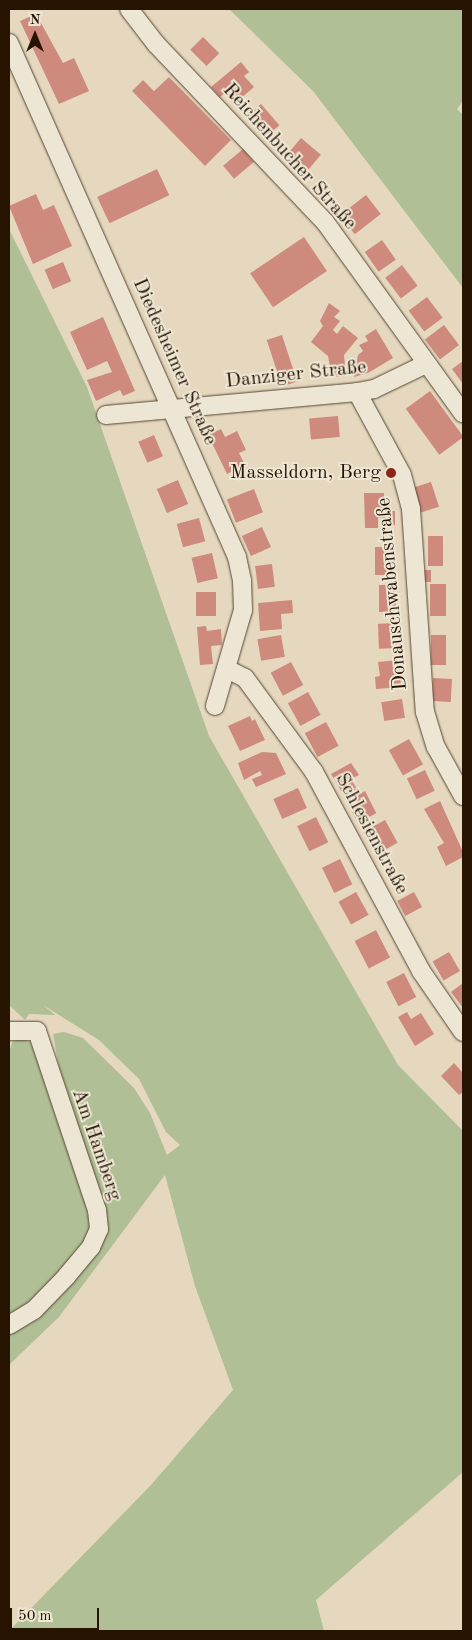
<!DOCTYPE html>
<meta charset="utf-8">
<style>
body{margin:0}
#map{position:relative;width:472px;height:1640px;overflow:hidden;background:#e5d8bf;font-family:"Old Standard TT",serif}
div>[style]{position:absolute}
.green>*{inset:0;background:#b0bf95}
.building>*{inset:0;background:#cd8a7d;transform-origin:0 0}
.roads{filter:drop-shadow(0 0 1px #564530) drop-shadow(0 0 1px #564530)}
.minor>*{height:18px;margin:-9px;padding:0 9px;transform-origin:9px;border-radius:9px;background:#eee6d5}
.dots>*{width:14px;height:14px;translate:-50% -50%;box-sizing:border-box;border:2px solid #eee6d5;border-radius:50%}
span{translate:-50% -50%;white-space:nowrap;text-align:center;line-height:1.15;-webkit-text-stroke:4px #eee6d5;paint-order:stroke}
.street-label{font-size:20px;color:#261400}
.poi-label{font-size:20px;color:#261400}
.right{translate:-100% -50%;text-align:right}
.frame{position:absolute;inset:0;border:10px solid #261400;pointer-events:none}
.north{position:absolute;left:10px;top:10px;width:50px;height:50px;-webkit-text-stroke:4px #eee6d5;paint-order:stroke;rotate:0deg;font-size:14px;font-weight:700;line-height:20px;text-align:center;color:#261400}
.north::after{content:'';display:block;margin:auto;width:18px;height:22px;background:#261400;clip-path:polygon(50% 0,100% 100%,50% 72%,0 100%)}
.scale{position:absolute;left:10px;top:1608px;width:89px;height:22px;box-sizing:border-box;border:2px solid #261400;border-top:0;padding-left:6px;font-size:15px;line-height:18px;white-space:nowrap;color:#261400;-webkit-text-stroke:4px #eee6d5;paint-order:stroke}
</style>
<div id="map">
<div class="green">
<i style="clip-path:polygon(229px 9px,463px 9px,463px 101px,457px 109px,463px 115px,463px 288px,313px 91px)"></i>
<i style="clip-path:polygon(9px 229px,87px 387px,209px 736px,398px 1065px,463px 1131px,463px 1472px,316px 1600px,324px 1631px,9px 1631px,151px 1485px,233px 1390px,195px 1286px,165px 1175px,59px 1317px,9px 1365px,9px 1051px,13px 1041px,23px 1039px,31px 1043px,43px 1074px,59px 1068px,53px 1034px,64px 1032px,83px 1038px,134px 1088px,150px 1113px,167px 1155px,180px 1145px,166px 1132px,139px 1079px,99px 1040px,43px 1005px,55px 1015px,29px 1014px,25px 1020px,9px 1005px)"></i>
</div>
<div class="building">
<i style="clip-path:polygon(36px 14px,63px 63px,74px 58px,89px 91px,59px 104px,20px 21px)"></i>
<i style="left:203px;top:37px;width:23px;height:18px;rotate:45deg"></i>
<i style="clip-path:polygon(241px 62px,249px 72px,244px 76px,254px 87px,234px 104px,225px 93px,220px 97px,211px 87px)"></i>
<i style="clip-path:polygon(169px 77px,231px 140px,205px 166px,132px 91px,143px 80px,154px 91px)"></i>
<i style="left:261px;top:104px;width:28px;height:20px;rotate:49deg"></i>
<i style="left:301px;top:138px;width:26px;height:19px;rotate:40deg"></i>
<i style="left:243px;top:149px;width:17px;height:26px;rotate:50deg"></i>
<i style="left:157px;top:169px;width:29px;height:66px;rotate:65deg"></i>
<i style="clip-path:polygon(36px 194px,43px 210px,54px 205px,72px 246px,33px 264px,9px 206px)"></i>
<i style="left:366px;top:195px;width:24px;height:33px;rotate:52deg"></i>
<i style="left:304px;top:237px;width:41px;height:65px;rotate:56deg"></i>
<i style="left:382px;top:240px;width:24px;height:21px;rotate:55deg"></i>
<i style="left:63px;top:262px;width:21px;height:20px;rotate:67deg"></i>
<i style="left:402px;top:265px;width:26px;height:21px;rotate:53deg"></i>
<i style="left:427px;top:297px;width:26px;height:23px;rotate:53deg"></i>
<i style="clip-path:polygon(329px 303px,340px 311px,334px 317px,340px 321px,333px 330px,337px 334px,343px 326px,358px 338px,344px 355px,346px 376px,332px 377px,328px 356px,311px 342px,323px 326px,320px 321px)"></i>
<i style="clip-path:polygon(103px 317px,135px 391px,123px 396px,120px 390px,96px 401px,87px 380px,112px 372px,107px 361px,87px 370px,70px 332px)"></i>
<i style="left:444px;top:325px;width:25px;height:24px;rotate:53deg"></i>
<i style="clip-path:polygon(376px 329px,393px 358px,368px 373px,354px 377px,358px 355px,363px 351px,359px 345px,368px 341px,365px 336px)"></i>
<i style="left:282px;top:335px;width:49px;height:16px;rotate:72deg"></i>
<i style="clip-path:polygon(463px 361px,463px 384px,452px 369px)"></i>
<i style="left:430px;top:391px;width:57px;height:30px;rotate:54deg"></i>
<i style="left:338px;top:416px;width:21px;height:29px;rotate:85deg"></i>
<i style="clip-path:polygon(221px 429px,225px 437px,237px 431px,246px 450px,239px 453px,245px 465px,227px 474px,208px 435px)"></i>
<i style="left:154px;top:435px;width:23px;height:17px;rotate:67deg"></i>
<i style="left:178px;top:480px;width:26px;height:23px;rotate:67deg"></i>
<i style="left:431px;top:482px;width:26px;height:19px;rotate:72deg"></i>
<i style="left:254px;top:489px;width:25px;height:29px;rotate:69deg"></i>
<i style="clip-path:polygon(364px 493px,384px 493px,384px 511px,395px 511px,395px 525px,383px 525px,383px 518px,378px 518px,378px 528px,365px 528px)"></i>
<i style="left:199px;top:518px;width:24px;height:23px;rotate:75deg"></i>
<i style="left:262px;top:527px;width:22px;height:22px;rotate:66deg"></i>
<i style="left:428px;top:536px;width:15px;height:30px"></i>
<i style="left:375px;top:547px;width:19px;height:28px"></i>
<i style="left:212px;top:553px;width:26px;height:21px;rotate:77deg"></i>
<i style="left:272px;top:564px;width:23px;height:17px;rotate:83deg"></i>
<i style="left:421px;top:570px;width:10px;height:12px"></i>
<i style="left:430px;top:584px;width:16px;height:32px"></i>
<i style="left:379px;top:585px;width:17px;height:27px"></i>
<i style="left:196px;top:592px;width:20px;height:24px"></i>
<i style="clip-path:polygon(292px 600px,293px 613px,281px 614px,282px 629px,260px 631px,258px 603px)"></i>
<i style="left:398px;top:623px;width:25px;height:20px;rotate:88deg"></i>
<i style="clip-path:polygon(206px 626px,207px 631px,221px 629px,222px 645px,211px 646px,213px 664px,200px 665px,197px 627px)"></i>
<i style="left:281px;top:635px;width:22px;height:24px;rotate:80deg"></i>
<i style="left:431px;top:635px;width:15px;height:30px"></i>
<i style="clip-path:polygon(399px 660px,401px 687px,376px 689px,375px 677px,380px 676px,378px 662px)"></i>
<i style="left:291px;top:662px;width:26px;height:23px;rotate:62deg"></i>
<i style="left:433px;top:678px;width:19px;height:23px;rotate:3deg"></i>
<i style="left:308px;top:692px;width:26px;height:23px;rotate:61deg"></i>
<i style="left:402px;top:699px;width:19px;height:21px;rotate:81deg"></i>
<i style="clip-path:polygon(250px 716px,252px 721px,255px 719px,265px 740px,240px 751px,228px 726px)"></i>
<i style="left:326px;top:722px;width:27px;height:24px;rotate:62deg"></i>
<i style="left:409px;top:739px;width:29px;height:23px;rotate:61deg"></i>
<i style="clip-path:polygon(262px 752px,276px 753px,286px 774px,256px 787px,252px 779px,262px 775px,260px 771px,244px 780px,238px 763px)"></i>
<i style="clip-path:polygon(351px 763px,359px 775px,351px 779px,357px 789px,345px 797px,331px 774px)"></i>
<i style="left:425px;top:770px;width:23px;height:20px;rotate:65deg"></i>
<i style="left:298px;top:788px;width:22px;height:27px;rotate:66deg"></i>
<i style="left:365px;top:791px;width:25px;height:21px;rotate:63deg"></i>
<i style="clip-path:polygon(440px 801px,463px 852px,463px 857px,446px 866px,437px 847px,444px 843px,424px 809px)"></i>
<i style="left:316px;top:817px;width:28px;height:21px;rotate:64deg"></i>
<i style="left:385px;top:820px;width:26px;height:25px;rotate:61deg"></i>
<i style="left:340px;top:859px;width:28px;height:20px;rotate:64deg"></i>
<i style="left:356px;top:892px;width:26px;height:20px;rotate:61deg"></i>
<i style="left:414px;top:892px;width:17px;height:19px;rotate:62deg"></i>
<i style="left:376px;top:930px;width:31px;height:24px;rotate:63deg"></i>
<i style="left:449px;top:952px;width:22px;height:19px;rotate:60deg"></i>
<i style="left:404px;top:973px;width:27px;height:20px;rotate:63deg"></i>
<i style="clip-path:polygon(463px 983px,463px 1008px,451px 992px)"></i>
<i style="clip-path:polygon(407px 1012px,411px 1019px,421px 1013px,434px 1034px,415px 1046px,398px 1017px)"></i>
<i style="clip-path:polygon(454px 1063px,463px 1073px,463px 1092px,459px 1095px,441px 1076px)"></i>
</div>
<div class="roads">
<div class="minor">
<i style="left:129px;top:9px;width:44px;rotate:52.4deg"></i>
<i style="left:156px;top:44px;width:245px;rotate:46.5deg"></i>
<i style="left:325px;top:222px;width:236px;rotate:54.2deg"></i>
<i style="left:9px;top:43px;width:562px;rotate:66.08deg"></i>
<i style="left:237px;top:557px;width:25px;rotate:78deg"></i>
<i style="left:242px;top:581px;width:29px;rotate:88deg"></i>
<i style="left:243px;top:610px;width:100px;rotate:106.3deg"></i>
<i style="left:357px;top:392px;width:94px;rotate:61.5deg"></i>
<i style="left:402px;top:475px;width:35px;rotate:75deg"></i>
<i style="left:411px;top:509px;width:203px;rotate:86.1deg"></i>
<i style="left:425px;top:712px;width:37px;rotate:73deg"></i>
<i style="left:436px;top:747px;width:56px;rotate:61.1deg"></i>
<i style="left:106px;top:415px;width:252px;rotate:-5.2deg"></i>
<i style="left:357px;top:392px;width:17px;rotate:-10deg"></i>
<i style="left:374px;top:389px;width:58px;rotate:-25.7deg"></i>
<i style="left:227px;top:669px;width:20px;rotate:27deg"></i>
<i style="left:245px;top:678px;width:117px;rotate:53.7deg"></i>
<i style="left:314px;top:772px;width:226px;rotate:61.7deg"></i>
<i style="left:421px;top:971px;width:74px;rotate:55.5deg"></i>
<i style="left:9px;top:1031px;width:28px"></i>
<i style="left:37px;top:1031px;width:189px;rotate:71.5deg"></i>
<i style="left:97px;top:1210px;width:19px;rotate:84deg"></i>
<i style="left:99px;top:1229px;width:20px;rotate:114deg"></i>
<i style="left:91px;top:1247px;width:38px;rotate:130deg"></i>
<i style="left:67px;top:1276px;width:47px;rotate:134.1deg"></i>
<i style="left:34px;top:1310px;width:29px;rotate:149deg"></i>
</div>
</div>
<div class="dots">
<i style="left:391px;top:473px;background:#8f2418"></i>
</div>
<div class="street-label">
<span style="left:289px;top:157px;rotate:48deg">Reichenbucher Straße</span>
<span style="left:174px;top:362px;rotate:66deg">Diedesheimer Straße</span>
<span style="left:296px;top:375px;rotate:-6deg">Danziger Straße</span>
<span style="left:393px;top:594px;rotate:-95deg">Donauschwabenstraße</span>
<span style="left:371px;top:834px;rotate:62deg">Schlesienstraße</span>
<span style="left:96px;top:1145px;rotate:71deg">Am Hamberg</span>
</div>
<div class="poi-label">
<span class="right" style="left:381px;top:473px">Masseldorn, Berg</span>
</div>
<div class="frame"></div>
<div class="north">N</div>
<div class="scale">50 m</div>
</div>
